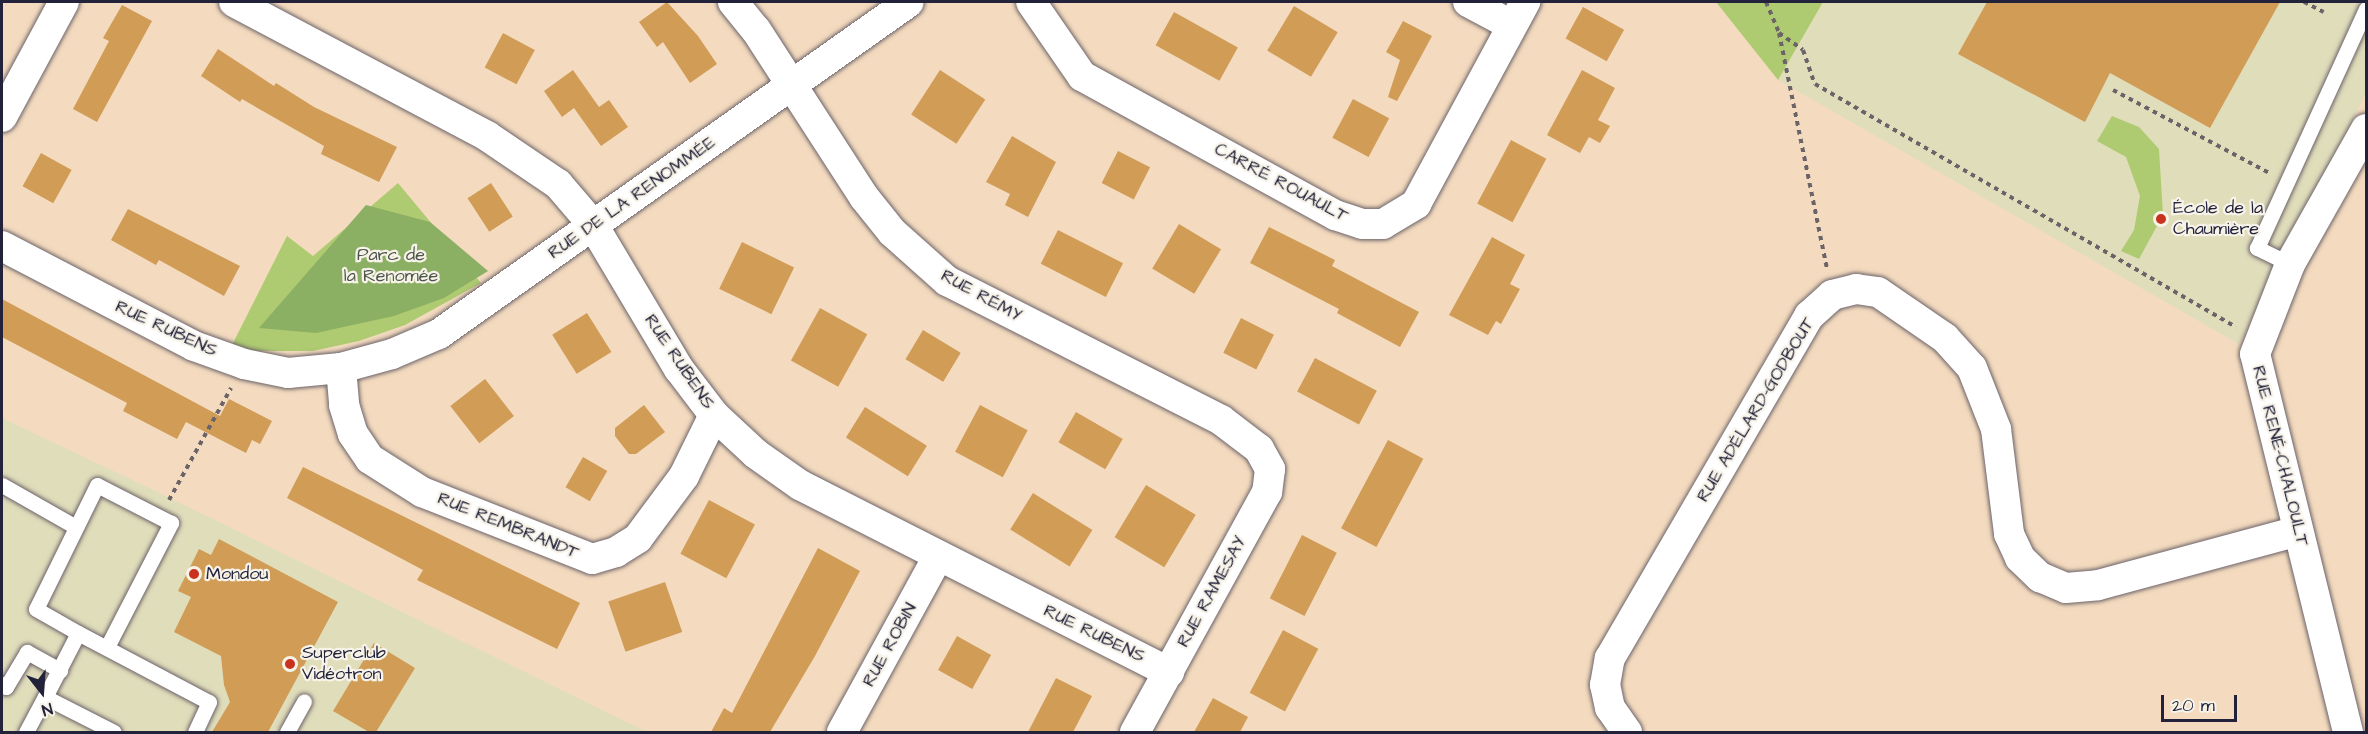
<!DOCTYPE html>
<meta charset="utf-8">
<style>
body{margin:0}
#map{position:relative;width:2368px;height:734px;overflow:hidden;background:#f4dbbf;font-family:"Architects Daughter",sans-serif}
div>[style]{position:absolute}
.built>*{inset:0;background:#e0ddbb}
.green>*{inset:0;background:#afcb71}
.forest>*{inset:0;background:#8baf63}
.building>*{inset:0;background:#d09c56;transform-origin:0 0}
.path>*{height:4px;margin-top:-2px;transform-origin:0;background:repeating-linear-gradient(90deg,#6c6369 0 4.5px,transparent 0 9px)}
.roads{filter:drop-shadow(0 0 2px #6c6369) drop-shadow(0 0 2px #6c6369)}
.lane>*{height:15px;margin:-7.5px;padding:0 7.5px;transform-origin:7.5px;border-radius:7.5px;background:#fff}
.street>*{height:30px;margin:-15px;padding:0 15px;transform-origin:15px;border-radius:15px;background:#fff}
.dots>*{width:16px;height:16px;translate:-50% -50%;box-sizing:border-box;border:3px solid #f7f3e8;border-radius:50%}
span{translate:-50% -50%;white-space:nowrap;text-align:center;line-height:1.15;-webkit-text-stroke:4.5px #f7f3e8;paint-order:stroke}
.street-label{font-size:18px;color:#22223b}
.poi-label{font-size:18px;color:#22223b}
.left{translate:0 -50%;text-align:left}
.park-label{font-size:18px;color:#4c554b}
.frame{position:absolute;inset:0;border:3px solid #22223b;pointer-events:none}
.north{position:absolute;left:12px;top:662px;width:60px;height:60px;-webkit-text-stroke:4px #f7f3e8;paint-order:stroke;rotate:163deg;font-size:16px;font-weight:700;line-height:24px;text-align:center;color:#22223b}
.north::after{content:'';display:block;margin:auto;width:21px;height:27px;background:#22223b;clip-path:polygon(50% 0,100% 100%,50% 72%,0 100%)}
.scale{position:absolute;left:2161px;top:695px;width:76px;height:27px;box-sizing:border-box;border:3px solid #22223b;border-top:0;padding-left:8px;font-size:18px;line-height:21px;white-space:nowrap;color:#22223b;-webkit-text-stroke:4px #f7f3e8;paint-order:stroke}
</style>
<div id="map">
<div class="built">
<i style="clip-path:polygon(1823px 2px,2366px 2px,2366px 93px,2239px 344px,1778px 80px)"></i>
<i style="clip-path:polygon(2px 418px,166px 496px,647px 732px,2px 732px)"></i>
</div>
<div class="green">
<i style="clip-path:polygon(1716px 2px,1823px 2px,1778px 80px)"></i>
<i style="clip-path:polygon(2112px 116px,2139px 127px,2159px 149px,2163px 215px,2139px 259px,2121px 251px,2134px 230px,2140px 196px,2126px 157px,2097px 141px)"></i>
<i style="clip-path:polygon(398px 183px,481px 283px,405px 325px,359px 341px,313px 351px,229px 351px,287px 236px,313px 256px)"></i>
</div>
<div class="forest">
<i style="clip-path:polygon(366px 205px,430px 222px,488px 271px,444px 298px,394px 316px,316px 333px,259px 328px)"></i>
</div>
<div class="building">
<i style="clip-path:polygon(667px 2px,698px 36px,717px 64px,690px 83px,663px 42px,657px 47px,639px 22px)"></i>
<i style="clip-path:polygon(1987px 2px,2280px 2px,2210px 128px,2110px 73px,2085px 122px,1958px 54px)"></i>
<i style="clip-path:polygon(122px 5px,152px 21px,97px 122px,73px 109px,109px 41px,103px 38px)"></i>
<i style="left:1294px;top:6px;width:51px;height:52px;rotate:31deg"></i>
<i style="left:1583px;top:7px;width:47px;height:36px;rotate:29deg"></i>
<i style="left:1174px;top:12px;width:73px;height:38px;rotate:29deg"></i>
<i style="clip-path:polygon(1403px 21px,1432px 36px,1397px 101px,1388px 97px,1400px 60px,1386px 52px)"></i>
<i style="left:503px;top:33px;width:36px;height:39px;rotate:28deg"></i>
<i style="clip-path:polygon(218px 49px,274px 86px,276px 83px,314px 107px,397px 147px,379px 182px,321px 154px,324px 146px,242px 99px,240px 102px,201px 76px)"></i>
<i style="clip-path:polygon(573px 70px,599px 107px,609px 100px,628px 127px,601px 146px,574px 108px,562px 117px,544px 91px)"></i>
<i style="left:940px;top:70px;width:54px;height:53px;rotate:33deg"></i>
<i style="clip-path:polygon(1582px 70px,1615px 88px,1598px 120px,1610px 126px,1600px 143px,1589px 137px,1580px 153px,1547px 135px)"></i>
<i style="left:1353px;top:99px;width:41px;height:44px;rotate:28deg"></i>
<i style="clip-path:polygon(1012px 136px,1056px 162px,1028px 217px,1005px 205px,1010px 194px,986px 182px)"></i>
<i style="left:1511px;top:140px;width:40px;height:72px;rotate:28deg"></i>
<i style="left:1118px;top:151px;width:36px;height:36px;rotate:27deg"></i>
<i style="left:41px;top:153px;width:35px;height:38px;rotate:29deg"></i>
<i style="left:491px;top:183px;width:40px;height:28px;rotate:57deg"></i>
<i style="clip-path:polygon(128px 209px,240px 266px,224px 296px,159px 260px,156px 265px,111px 240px)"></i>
<i style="left:1179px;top:224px;width:49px;height:52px;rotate:31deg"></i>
<i style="clip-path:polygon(1269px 227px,1335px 260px,1332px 266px,1419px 312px,1400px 347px,1337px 313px,1339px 309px,1250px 263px)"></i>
<i style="left:1058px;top:230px;width:73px;height:38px;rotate:27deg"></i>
<i style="clip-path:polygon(1492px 237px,1525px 255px,1510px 284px,1520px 289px,1501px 324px,1496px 321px,1488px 335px,1449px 315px)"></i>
<i style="left:742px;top:242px;width:58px;height:52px;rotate:26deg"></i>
<i style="clip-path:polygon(2px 299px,220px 416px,229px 399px,272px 421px,260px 444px,252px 440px,246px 453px,186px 422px,177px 439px,123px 411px,127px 403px,2px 337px)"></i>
<i style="left:820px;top:308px;width:54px;height:60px;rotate:29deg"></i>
<i style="left:587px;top:313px;width:46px;height:41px;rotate:58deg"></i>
<i style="left:1241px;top:318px;width:37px;height:39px;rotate:27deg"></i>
<i style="left:923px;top:330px;width:44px;height:34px;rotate:31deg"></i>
<i style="left:1315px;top:358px;width:70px;height:38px;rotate:28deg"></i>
<i style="left:485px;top:379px;width:47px;height:44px;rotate:52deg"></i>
<i style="clip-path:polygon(644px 405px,665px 432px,636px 454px,629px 454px,615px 436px,615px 428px)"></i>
<i style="left:980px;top:405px;width:54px;height:53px;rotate:28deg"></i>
<i style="left:865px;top:407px;width:73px;height:36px;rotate:32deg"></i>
<i style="left:1076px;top:412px;width:54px;height:35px;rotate:30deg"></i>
<i style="left:1388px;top:440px;width:40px;height:100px;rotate:28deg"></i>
<i style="left:583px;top:457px;width:28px;height:35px;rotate:30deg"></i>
<i style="clip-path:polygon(303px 467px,580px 603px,557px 649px,417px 580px,423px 570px,287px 498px)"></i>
<i style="left:1146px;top:485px;width:58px;height:61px;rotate:31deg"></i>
<i style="left:1033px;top:493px;width:70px;height:43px;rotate:32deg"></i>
<i style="left:709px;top:500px;width:52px;height:61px;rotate:28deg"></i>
<i style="left:1302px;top:535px;width:39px;height:71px;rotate:27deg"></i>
<i style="clip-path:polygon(219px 539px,338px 602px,268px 732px,212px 732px,230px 702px,224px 685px,221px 656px,174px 632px,191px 597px,178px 591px,199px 549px,211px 555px)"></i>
<i style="clip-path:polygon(818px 548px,860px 571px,815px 656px,770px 732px,711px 732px,724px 708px,732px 713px)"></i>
<i style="left:665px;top:582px;width:53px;height:60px;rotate:71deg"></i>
<i style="left:1283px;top:630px;width:40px;height:71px;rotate:28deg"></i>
<i style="left:957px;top:636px;width:39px;height:39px;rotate:29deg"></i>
<i style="clip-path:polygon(374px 643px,415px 668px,376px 732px,369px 732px,333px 711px)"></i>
<i style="clip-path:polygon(1056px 678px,1092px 696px,1073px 732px,1028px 732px)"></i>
<i style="clip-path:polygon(1213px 698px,1248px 717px,1240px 732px,1194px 732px)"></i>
</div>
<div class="path">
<i style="left:1766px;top:2px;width:34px;rotate:67deg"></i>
<i style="left:1779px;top:33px;width:240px;rotate:78.5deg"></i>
<i style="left:2304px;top:2px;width:22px;rotate:27deg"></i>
<i style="left:1779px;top:33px;width:29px;rotate:35deg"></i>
<i style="left:1803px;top:50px;width:36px;rotate:71deg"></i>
<i style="left:1815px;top:84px;width:486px;rotate:30deg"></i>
<i style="left:2113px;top:90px;width:177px;rotate:28deg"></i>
<i style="left:169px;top:500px;width:128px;rotate:-61deg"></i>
</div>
<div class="roads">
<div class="lane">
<i style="left:2290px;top:264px;width:37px;rotate:-154deg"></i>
<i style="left:2257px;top:248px;width:263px;rotate:-65.5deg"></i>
<i style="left:2px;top:485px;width:85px;rotate:29.6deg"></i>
<i style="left:107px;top:647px;width:140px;rotate:-62.7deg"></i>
<i style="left:171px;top:523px;width:83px;rotate:-152.8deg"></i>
<i style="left:97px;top:485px;width:138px;rotate:116.2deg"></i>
<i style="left:36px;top:609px;width:48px;rotate:29.7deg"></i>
<i style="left:78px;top:633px;width:148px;rotate:27.8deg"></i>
<i style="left:209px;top:702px;width:33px;rotate:115deg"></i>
<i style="left:2px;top:684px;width:5px;rotate:37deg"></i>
<i style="left:6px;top:687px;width:41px;rotate:-59deg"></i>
<i style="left:27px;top:652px;width:38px;rotate:29deg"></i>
<i style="left:45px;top:697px;width:72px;rotate:-62.7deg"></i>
<i style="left:26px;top:732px;width:40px;rotate:-62deg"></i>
<i style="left:45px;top:697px;width:77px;rotate:26.9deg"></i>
<i style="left:287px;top:732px;width:35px;rotate:-61deg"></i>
</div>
<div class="street">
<i style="left:234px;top:2px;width:286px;rotate:27.9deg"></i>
<i style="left:487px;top:136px;width:86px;rotate:34.1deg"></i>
<i style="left:558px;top:184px;width:54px;rotate:49.5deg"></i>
<i style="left:593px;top:225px;width:168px;rotate:59.2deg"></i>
<i style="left:679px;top:369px;width:58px;rotate:52.7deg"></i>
<i style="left:714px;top:415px;width:57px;rotate:42.9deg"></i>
<i style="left:756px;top:454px;width:54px;rotate:35.2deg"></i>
<i style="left:800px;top:485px;width:414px;rotate:26.9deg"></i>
<i style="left:733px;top:2px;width:36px;rotate:51deg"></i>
<i style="left:756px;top:30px;width:199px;rotate:57.1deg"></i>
<i style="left:864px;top:197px;width:45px;rotate:51.3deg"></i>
<i style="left:892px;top:232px;width:74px;rotate:41.7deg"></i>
<i style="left:947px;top:281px;width:307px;rotate:26.9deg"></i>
<i style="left:1221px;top:420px;width:48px;rotate:37.3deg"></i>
<i style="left:1259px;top:449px;width:23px;rotate:61deg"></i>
<i style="left:1270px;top:469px;width:23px;rotate:97deg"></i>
<i style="left:1267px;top:492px;width:274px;rotate:118.8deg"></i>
<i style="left:1031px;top:2px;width:90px;rotate:55.4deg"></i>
<i style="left:1082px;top:76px;width:289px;rotate:28.8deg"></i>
<i style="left:1335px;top:215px;width:28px;rotate:18deg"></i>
<i style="left:1362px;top:224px;width:21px"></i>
<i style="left:1383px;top:224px;width:39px;rotate:-31deg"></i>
<i style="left:1416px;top:204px;width:230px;rotate:-61.6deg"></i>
<i style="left:1468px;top:2px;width:49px;rotate:28.1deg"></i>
<i style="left:2px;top:117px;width:131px;rotate:-61.7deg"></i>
<i style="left:2px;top:246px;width:216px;rotate:27.5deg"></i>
<i style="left:194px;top:346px;width:53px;rotate:19.8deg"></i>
<i style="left:244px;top:364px;width:45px;rotate:11.6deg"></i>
<i style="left:288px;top:373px;width:53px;rotate:-5.4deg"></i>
<i style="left:341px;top:368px;width:53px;rotate:-15.4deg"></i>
<i style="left:392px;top:354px;width:51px;rotate:-23.1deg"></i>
<i style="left:439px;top:334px;width:575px;rotate:-35.24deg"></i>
<i style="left:341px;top:368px;width:37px;rotate:85deg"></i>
<i style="left:344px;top:405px;width:30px;rotate:73deg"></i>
<i style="left:353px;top:434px;width:30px;rotate:56deg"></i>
<i style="left:370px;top:459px;width:62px;rotate:32.4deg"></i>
<i style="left:422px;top:492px;width:183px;rotate:21.5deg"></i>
<i style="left:592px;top:559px;width:25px;rotate:-16deg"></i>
<i style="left:616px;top:552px;width:26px;rotate:-32deg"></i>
<i style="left:638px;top:538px;width:77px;rotate:-53.4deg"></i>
<i style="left:684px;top:476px;width:68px;rotate:-63.8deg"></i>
<i style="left:842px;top:732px;width:200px;rotate:-61.3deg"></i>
<i style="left:1627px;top:732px;width:29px;rotate:-125deg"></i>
<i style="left:1610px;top:708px;width:24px;rotate:-102deg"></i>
<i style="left:1605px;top:685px;width:27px;rotate:-80deg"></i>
<i style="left:1610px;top:658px;width:396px;rotate:-59.8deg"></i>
<i style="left:1809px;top:316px;width:31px;rotate:-42deg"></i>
<i style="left:1832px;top:295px;width:25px;rotate:-14deg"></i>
<i style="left:1856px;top:289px;width:22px;rotate:8deg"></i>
<i style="left:1878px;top:292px;width:81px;rotate:34.5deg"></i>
<i style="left:1945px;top:338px;width:40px;rotate:48deg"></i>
<i style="left:1972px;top:368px;width:66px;rotate:68.5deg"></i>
<i style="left:1996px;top:429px;width:106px;rotate:82.9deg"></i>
<i style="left:2009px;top:534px;width:26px;rotate:65deg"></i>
<i style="left:2020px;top:558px;width:28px;rotate:44deg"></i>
<i style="left:2040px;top:577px;width:28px;rotate:23deg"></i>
<i style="left:2066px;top:588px;width:32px;rotate:-5deg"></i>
<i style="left:2098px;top:585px;width:207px;rotate:-15.1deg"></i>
<i style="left:2348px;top:732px;width:389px;rotate:-103.8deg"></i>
<i style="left:2255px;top:354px;width:97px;rotate:-68.7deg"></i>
<i style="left:2290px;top:264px;width:155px;rotate:-60.6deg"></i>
</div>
</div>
<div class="dots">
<i style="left:2161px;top:219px;background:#c8321e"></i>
<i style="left:194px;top:574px;background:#c8321e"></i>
<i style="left:290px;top:664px;background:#c8321e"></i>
</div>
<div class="street-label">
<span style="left:1281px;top:183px;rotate:28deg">CARRÉ ROUAULT</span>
<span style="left:632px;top:198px;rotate:-35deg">RUE DE LA RENOMMÉE</span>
<span style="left:981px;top:296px;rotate:29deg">RUE RÉMY</span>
<span style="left:166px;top:329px;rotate:25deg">RUE RUBENS</span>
<span style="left:679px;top:362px;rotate:56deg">RUE RUBENS</span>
<span style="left:1756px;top:410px;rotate:-59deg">RUE ADÉLARD-GODBOUT</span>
<span style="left:2280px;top:456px;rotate:76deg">RUE RENÉ-CHALOULT</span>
<span style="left:508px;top:526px;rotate:22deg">RUE REMBRANDT</span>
<span style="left:1212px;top:592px;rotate:-61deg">RUE RAMESAY</span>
<span style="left:1094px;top:634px;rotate:26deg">RUE RUBENS</span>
<span style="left:890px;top:645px;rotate:-61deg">RUE ROBIN</span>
</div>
<div class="poi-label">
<span class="left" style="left:2173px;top:219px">École de la<br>Chaumière</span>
<span class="left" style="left:206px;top:574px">Mondou</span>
<span class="left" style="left:302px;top:664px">Superclub<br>Vidéotron</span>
</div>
<div class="park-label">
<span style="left:391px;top:266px">Parc de<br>la Renomée</span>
</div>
<div class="frame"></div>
<div class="north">N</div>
<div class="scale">20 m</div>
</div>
